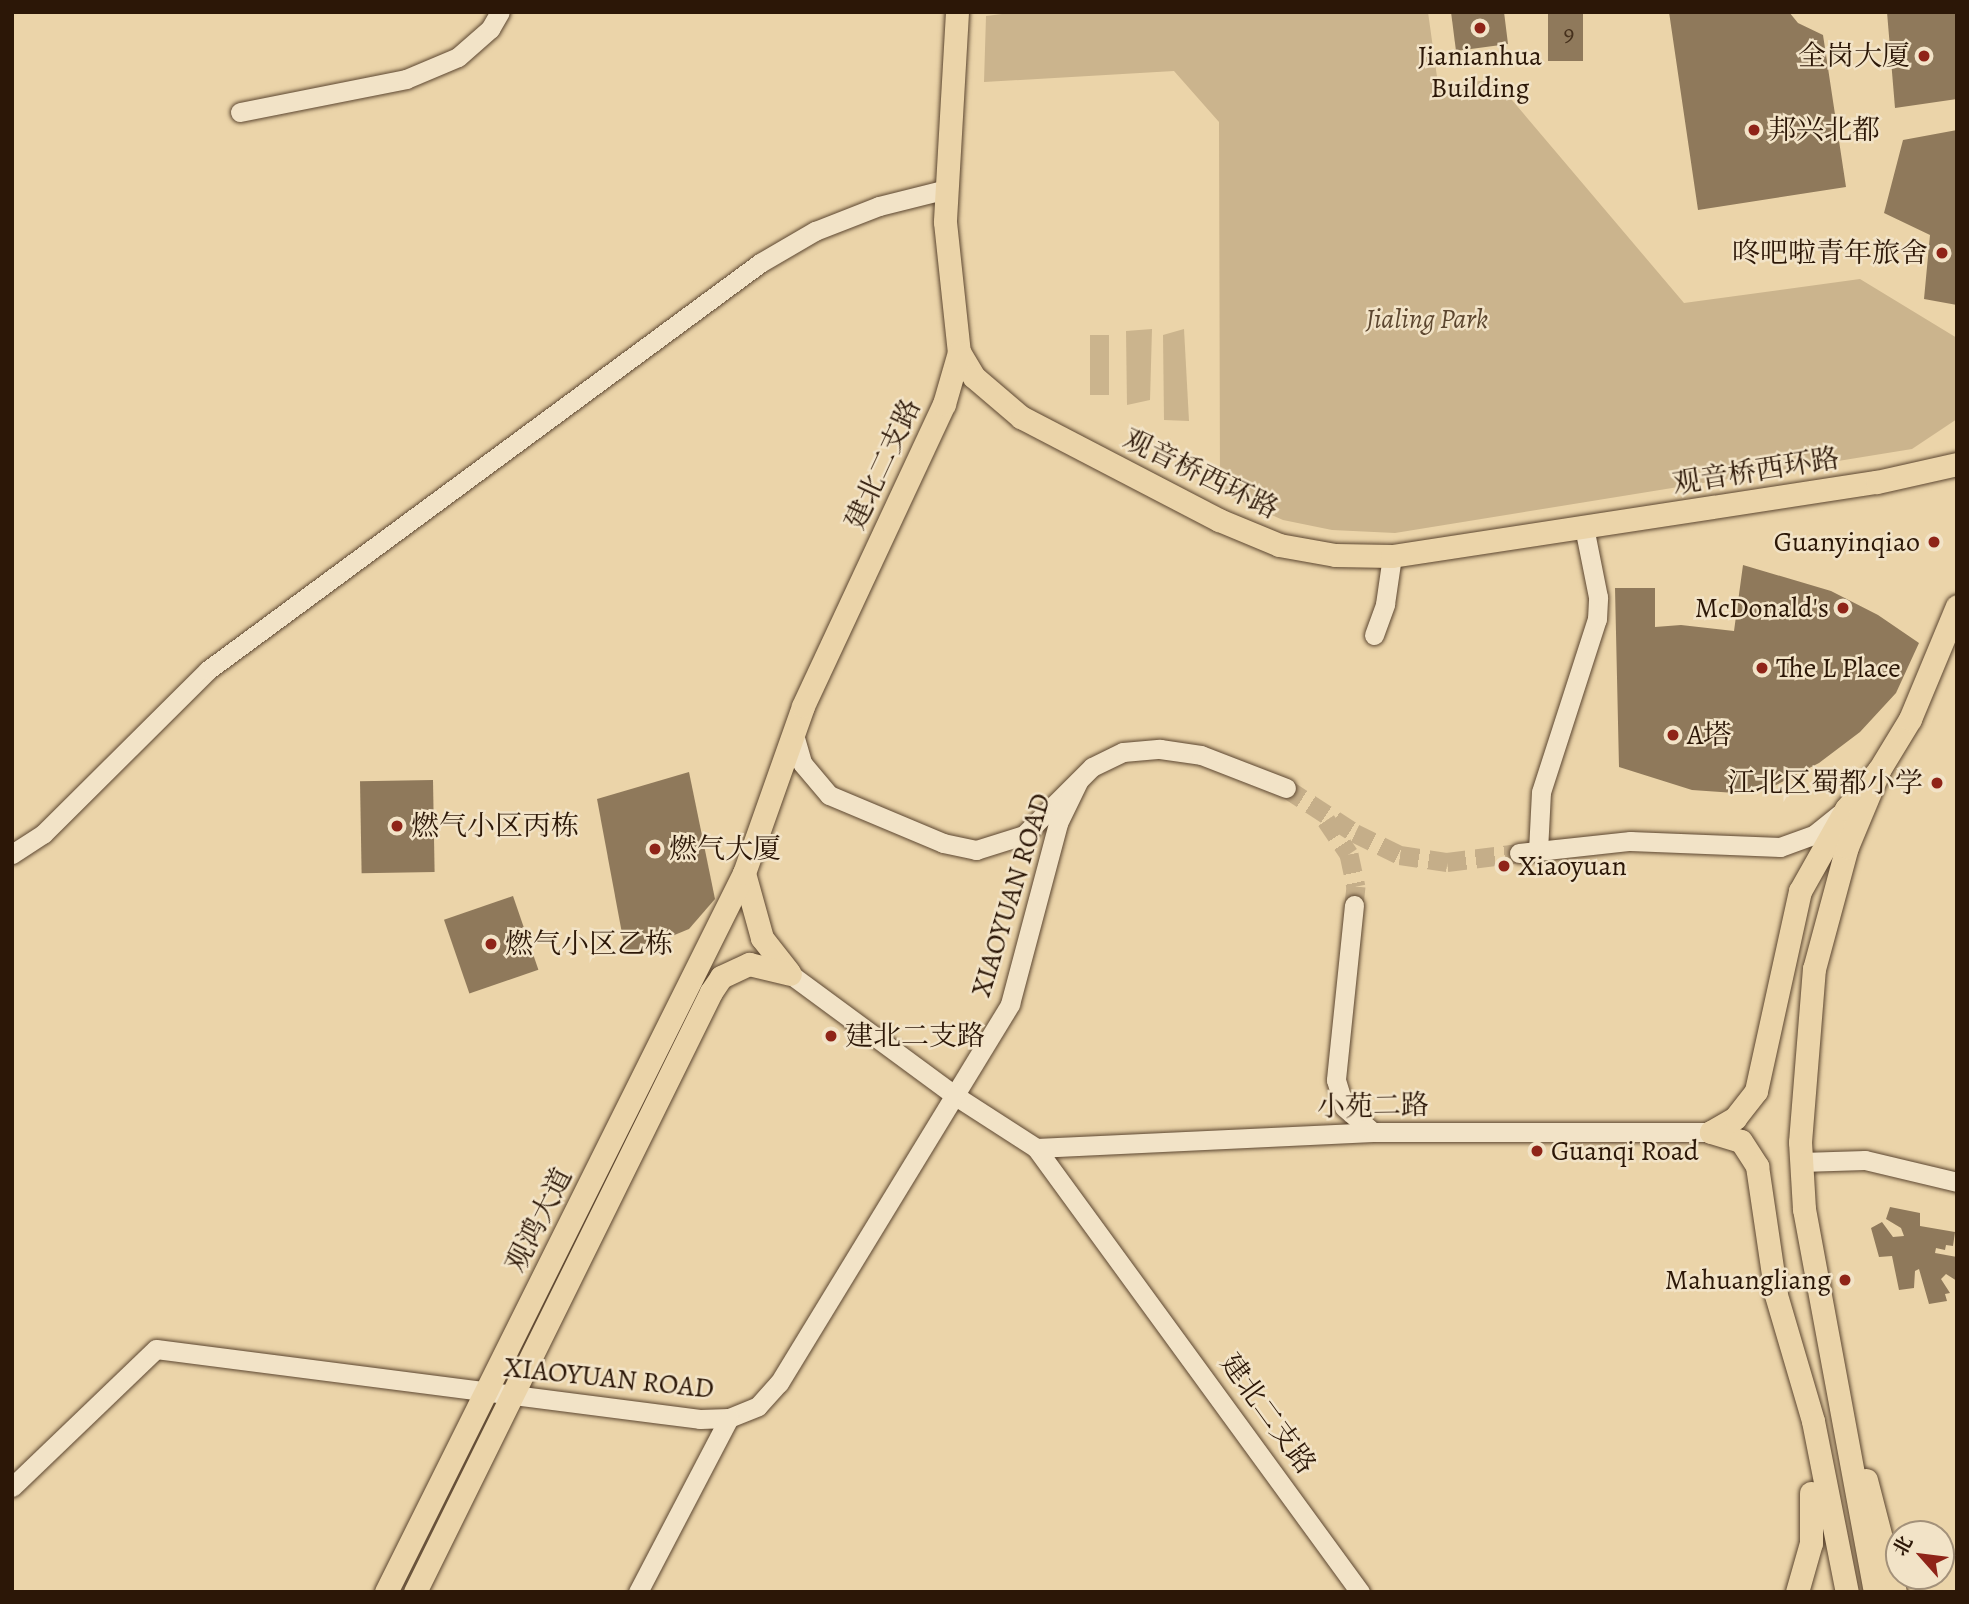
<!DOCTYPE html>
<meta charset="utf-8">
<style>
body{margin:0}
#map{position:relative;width:1969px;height:1604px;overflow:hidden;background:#ebd4a9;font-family:Alegreya,"Noto Serif SC",serif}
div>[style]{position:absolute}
.green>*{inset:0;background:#cbb48d;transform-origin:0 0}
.building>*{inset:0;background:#8f795b;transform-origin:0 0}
.minor-tunnel>*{height:19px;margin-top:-9.5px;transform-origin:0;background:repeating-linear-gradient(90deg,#c5ae89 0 19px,transparent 0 29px)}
.roads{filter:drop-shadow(0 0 2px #5c4630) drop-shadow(0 0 2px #5c4630)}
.minor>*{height:19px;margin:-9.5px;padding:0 9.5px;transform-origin:9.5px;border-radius:9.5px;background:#f2e3c7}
.major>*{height:23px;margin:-11.5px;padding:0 11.5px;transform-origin:11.5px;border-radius:11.5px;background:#ebd4a9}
.dots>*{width:19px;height:19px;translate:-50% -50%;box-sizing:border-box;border:4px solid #f2e3c7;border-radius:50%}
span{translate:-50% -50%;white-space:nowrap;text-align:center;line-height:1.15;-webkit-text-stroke:5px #f2e3c7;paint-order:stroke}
.number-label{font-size:24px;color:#45301c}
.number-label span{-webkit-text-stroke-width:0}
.poi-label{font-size:28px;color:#2c1707}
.right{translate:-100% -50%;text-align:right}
.left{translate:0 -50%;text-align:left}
.park-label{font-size:28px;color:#5c462f;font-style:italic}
.street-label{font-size:28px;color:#2c1707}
.frame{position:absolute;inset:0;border:14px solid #2c1707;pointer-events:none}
.north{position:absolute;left:1885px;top:1520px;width:70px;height:70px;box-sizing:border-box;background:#f2e3c7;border:2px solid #a3917a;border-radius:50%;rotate:298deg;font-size:19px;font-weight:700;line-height:28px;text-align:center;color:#2c1707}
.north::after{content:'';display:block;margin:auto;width:24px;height:32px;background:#8f2418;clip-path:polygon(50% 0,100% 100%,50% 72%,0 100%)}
</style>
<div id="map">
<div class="green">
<i style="clip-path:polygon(1019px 12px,1428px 12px,1438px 84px,1495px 80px,1684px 303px,1860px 279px,1957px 338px,1957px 419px,1912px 449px,1395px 533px,1332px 530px,1283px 520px,1220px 492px,1219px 122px,1174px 71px,984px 82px,986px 16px)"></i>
<i style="clip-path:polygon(1152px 329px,1150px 400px,1127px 405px,1126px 331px)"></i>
<i style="clip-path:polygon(1184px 329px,1189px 421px,1164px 420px,1163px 335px)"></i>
<i style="left:1090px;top:335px;width:19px;height:60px"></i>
</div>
<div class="building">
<i style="clip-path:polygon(1451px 12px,1504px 12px,1508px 44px,1456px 51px)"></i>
<i style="left:1548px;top:12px;width:35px;height:49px"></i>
<i style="clip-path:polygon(1669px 12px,1789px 12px,1798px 23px,1823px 35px,1846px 187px,1698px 210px)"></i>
<i style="clip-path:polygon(1887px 12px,1957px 12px,1957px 99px,1895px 108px)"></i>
<i style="clip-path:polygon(1957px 130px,1957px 305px,1924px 299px,1930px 235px,1884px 213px,1903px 140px)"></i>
<i style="clip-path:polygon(1743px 565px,1831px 591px,1878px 615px,1919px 643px,1896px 693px,1860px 732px,1819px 763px,1774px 786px,1735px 793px,1692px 790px,1619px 767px,1615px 588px,1655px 588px,1655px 627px,1681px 625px,1734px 631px)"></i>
<i style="clip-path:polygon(689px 772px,715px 899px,689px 929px,626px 955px,597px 799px)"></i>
<i style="left:433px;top:780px;width:92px;height:73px;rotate:89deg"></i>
<i style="left:513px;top:896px;width:78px;height:73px;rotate:71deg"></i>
<i style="clip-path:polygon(1890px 1207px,1920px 1213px,1920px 1226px,1955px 1232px,1953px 1246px,1946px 1245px,1945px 1250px,1936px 1248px,1935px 1253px,1957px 1257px,1957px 1281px,1946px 1274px,1941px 1279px,1950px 1293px,1945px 1294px,1947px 1301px,1929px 1304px,1919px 1269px,1915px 1271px,1914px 1288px,1899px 1290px,1892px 1256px,1879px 1257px,1871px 1228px,1882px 1222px,1893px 1237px,1904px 1236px,1901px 1228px,1886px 1219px)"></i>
</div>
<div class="minor-tunnel">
<i style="left:1286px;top:788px;width:82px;rotate:33.1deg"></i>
<i style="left:1355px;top:833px;width:50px;rotate:26.1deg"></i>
<i style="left:1400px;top:855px;width:48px;rotate:8.5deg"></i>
<i style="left:1447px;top:862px;width:73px;rotate:-7.1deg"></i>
<i style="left:1326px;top:820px;width:41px;rotate:55.9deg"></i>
<i style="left:1349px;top:854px;width:33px;rotate:78deg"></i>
<i style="left:1356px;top:886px;width:19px;rotate:96deg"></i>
</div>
<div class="roads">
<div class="minor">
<i style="left:240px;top:112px;width:169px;rotate:-11.2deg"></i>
<i style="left:406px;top:79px;width:56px;rotate:-22.9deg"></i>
<i style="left:458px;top:57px;width:43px;rotate:-41.2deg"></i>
<i style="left:490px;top:29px;width:20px;rotate:-60deg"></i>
<i style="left:1374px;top:635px;width:33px;rotate:-70deg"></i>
<i style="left:1385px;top:604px;width:49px;rotate:-81.7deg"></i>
<i style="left:793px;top:731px;width:33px;rotate:74deg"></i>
<i style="left:802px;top:763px;width:42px;rotate:49.8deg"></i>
<i style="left:829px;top:795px;width:124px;rotate:22.8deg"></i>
<i style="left:943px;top:843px;width:34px;rotate:12deg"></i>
<i style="left:976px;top:850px;width:50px;rotate:-17.4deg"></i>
<i style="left:1024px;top:835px;width:96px;rotate:-45deg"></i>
<i style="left:1092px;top:767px;width:34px;rotate:-26deg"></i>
<i style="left:1123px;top:752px;width:37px;rotate:-5deg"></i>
<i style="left:1160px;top:749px;width:41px;rotate:8.3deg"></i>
<i style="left:1201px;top:755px;width:91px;rotate:21.2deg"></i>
<i style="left:1538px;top:851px;width:59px;rotate:-87.1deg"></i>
<i style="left:1541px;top:792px;width:182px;rotate:-72.1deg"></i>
<i style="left:1597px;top:619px;width:22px;rotate:-87deg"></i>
<i style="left:1598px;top:597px;width:71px;rotate:-101.3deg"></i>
<i style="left:1519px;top:853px;width:112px;rotate:-6.2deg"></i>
<i style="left:1630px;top:841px;width:150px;rotate:2.3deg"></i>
<i style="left:1780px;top:847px;width:37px;rotate:-20deg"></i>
<i style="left:1815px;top:834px;width:32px;rotate:-39deg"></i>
<i style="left:12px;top:854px;width:37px;rotate:-33deg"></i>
<i style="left:43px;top:834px;width:233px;rotate:-44.8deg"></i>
<i style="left:208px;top:670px;width:686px;rotate:-36.4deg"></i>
<i style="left:760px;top:263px;width:64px;rotate:-30.2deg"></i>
<i style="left:815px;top:231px;width:69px;rotate:-21.3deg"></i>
<i style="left:879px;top:206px;width:70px;rotate:-14deg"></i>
<i style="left:1354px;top:905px;width:176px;rotate:95.9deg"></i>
<i style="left:1336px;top:1080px;width:28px;rotate:73deg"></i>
<i style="left:1344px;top:1107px;width:38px;rotate:41deg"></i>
<i style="left:790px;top:974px;width:207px;rotate:36.4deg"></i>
<i style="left:957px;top:1097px;width:94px;rotate:32.8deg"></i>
<i style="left:1036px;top:1148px;width:550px;rotate:53.88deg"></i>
<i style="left:1036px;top:1148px;width:337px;rotate:-2.7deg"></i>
<i style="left:1373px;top:1132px;width:338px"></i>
<i style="left:1801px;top:1162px;width:64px;rotate:-1.8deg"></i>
<i style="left:1865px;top:1160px;width:95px;rotate:13.4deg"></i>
<i style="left:12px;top:1487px;width:199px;rotate:-43.8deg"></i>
<i style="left:156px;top:1349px;width:548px;rotate:7.33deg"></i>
<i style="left:700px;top:1419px;width:29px;rotate:-2deg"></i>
<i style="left:729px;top:1418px;width:31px;rotate:-22deg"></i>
<i style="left:758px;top:1406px;width:31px;rotate:-48deg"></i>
<i style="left:779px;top:1383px;width:444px;rotate:-58.6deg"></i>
<i style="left:1010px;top:1004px;width:187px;rotate:-75.1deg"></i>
<i style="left:1058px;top:823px;width:46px;rotate:-64deg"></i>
<i style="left:638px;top:1592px;width:196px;rotate:-62.4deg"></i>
</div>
<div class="major">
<i style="left:957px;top:12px;width:210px;rotate:93.3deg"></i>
<i style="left:945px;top:222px;width:131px;rotate:83.9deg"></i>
<i style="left:959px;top:352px;width:29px;rotate:59deg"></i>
<i style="left:974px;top:377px;width:62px;rotate:40.4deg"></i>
<i style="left:1021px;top:417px;width:223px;rotate:27.5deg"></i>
<i style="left:1219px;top:520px;width:65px;rotate:22.6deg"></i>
<i style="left:1279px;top:545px;width:57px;rotate:10.1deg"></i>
<i style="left:1335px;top:555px;width:57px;rotate:1deg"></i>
<i style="left:1392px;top:556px;width:491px;rotate:-8.7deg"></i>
<i style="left:1877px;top:482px;width:82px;rotate:-12.7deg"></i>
<i style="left:744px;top:873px;width:67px;rotate:74.5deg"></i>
<i style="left:762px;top:938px;width:42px;rotate:51.8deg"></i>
<i style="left:1711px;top:1132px;width:28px;rotate:-30deg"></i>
<i style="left:1735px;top:1118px;width:34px;rotate:-52deg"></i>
<i style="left:1756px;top:1091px;width:205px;rotate:-77.6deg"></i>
<i style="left:1800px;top:891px;width:94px;rotate:-60.7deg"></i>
<i style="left:1846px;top:809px;width:51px;rotate:-49.8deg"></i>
<i style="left:1879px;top:770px;width:60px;rotate:-58.7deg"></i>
<i style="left:1910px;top:719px;width:122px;rotate:-67.4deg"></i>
<i style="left:1711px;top:1132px;width:31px;rotate:17deg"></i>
<i style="left:1741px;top:1141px;width:30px;rotate:57deg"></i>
<i style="left:1757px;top:1166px;width:130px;rotate:81.6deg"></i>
<i style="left:1776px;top:1295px;width:131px;rotate:73.6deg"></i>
<i style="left:1813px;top:1421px;width:174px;rotate:78.8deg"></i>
<i style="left:1866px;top:1480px;width:116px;rotate:75.5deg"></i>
<i style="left:386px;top:1592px;width:803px;rotate:-63.53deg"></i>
<i style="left:744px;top:873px;width:177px;rotate:-70.5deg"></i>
<i style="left:803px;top:706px;width:333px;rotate:-65deg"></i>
<i style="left:944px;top:404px;width:54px;rotate:-73.9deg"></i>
<i style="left:415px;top:1592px;width:669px;rotate:-63.74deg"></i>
<i style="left:711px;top:992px;width:18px;rotate:-56deg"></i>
<i style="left:721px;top:977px;width:31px;rotate:-25deg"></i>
<i style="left:749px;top:964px;width:42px;rotate:13.7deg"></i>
<i style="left:1797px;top:1592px;width:51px;rotate:-74.1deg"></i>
<i style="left:1811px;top:1543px;width:50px;rotate:-90deg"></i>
<i style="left:1875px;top:1592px;width:390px;rotate:-100.5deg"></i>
<i style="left:1804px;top:1209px;width:67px;rotate:-93.4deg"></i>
<i style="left:1800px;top:1142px;width:174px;rotate:-85.4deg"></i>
<i style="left:1814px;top:969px;width:126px;rotate:-74.9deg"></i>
<i style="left:1847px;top:847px;width:83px;rotate:-67.4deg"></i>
</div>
</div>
<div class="dots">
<i style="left:1480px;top:28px;background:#8f2418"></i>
<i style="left:1924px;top:56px;background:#8f2418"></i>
<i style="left:1754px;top:130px;background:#8f2418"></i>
<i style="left:1942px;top:253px;background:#8f2418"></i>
<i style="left:1934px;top:542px;background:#8f2418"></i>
<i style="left:1843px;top:608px;background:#8f2418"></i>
<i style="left:1762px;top:668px;background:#8f2418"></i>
<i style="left:1673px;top:735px;background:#8f2418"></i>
<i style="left:1937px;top:783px;background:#8f2418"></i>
<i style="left:397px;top:826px;background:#8f2418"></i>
<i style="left:655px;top:849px;background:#8f2418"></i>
<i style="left:1504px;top:866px;background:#8f2418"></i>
<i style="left:491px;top:944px;background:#8f2418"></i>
<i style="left:831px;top:1036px;background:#8f2418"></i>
<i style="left:1537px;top:1151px;background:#8f2418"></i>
<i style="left:1845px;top:1280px;background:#8f2418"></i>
</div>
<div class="number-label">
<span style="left:1569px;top:34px">9</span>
</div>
<div class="poi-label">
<span style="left:1480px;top:72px">Jianianhua<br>Building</span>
<span class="right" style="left:1910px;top:56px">全岗大厦</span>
<span class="left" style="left:1768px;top:130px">邦兴北都</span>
<span class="right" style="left:1928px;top:253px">咚吧啦青年旅舍</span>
<span class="right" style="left:1920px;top:542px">Guanyinqiao</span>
<span class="right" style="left:1829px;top:608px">McDonald's</span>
<span class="left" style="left:1776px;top:668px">The L Place</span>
<span class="left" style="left:1687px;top:735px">A塔</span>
<span class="right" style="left:1923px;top:783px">江北区蜀都小学</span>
<span class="left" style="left:411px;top:826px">燃气小区丙栋</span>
<span class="left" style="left:669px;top:849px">燃气大厦</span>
<span class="left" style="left:1518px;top:866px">Xiaoyuan</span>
<span class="left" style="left:505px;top:944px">燃气小区乙栋</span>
<span class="left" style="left:845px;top:1036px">建北二支路</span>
<span class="left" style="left:1551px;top:1151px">Guanqi Road</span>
<span class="right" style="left:1831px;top:1280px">Mahuangliang</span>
</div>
<div class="park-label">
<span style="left:1427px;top:319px">Jialing Park</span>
</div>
<div class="street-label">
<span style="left:883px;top:464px;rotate:-65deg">建北二支路</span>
<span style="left:1756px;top:471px;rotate:-9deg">观音桥西环路</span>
<span style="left:1201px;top:474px;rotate:26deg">观音桥西环路</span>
<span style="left:1011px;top:895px;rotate:-73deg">XIAOYUAN ROAD</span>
<span style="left:1373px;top:1106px;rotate:-1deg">小苑二路</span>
<span style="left:539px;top:1220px;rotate:-63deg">观鸿大道</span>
<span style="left:609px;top:1378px;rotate:6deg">XIAOYUAN ROAD</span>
<span style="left:1268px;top:1414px;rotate:54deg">建北二支路</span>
</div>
<div class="frame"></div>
<div class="north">北</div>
</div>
